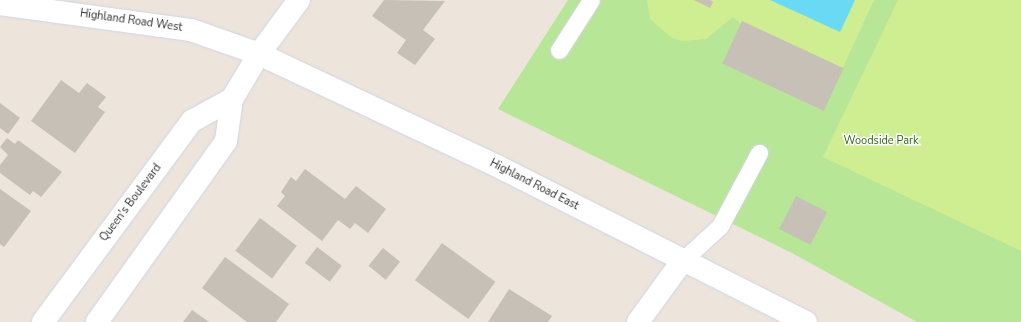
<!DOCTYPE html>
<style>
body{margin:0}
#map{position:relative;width:1021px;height:322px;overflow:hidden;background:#ede4dc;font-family:"Nunito Sans",sans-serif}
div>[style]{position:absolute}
.green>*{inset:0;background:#b7e696}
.pitch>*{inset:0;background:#ceee91}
.water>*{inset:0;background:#6adaf4}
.building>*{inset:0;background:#c6c0b7;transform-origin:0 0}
.roads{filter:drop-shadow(0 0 1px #d1d6e4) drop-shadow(0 0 1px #d1d6e4)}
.lane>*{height:17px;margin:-8.5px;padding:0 8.5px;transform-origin:8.5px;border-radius:8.5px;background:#fff}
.street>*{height:22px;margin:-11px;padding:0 11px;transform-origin:11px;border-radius:11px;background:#fff}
.secondary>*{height:22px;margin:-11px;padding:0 11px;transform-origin:11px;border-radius:11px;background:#fff}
span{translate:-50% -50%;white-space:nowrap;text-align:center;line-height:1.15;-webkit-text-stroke:3px #fff;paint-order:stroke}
.street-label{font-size:11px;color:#2b2b2b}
.park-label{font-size:11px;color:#2f6b17}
</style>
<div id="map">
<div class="green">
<i style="clip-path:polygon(568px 0,1021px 0,1021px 322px,917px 322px,792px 253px,498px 109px)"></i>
</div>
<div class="pitch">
<i style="clip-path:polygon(647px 0,874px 0,823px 111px,722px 63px,741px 24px,733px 17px,706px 39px,682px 41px,672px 38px,650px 19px)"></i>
<i style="clip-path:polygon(898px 0,1021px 0,1021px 251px,823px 157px)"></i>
</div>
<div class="water">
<i style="clip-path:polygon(770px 0,855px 0,840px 32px)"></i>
</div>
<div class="building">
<i style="clip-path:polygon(384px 0,445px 1px,423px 30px,435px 39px,415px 65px,397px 53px,406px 40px,372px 16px)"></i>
<i style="clip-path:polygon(694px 0,710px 0,713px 2px,710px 8px)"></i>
<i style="left:742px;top:21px;width:112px;height:47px;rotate:25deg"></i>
<i style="clip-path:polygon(61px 80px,79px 93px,87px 83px,106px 97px,98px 107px,105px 112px,75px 153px,31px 121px)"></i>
<i style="clip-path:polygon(0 103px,20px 118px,8px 134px,0 128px)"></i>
<i style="clip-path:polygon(7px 138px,15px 144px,18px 140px,62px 172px,41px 197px,33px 191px,30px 195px,0 173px,0 165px,8px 155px,0 147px)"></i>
<i style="clip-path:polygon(305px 169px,345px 199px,356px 186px,386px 209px,368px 233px,355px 223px,350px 229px,338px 220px,322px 241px,277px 206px,285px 196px,281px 192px,291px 177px,296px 181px)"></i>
<i style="clip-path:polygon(0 189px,31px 211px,4px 247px,0 244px)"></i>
<i style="left:796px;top:196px;width:35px;height:37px;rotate:27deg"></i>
<i style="left:260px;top:218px;width:46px;height:41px;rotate:37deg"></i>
<i style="left:442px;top:243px;width:66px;height:46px;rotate:36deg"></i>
<i style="left:317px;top:247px;width:31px;height:20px;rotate:37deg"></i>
<i style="left:383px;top:248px;width:22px;height:23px;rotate:39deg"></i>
<i style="clip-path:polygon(225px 257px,289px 304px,276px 322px,247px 322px,202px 288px)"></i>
<i style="clip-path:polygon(509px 289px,552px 316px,548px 322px,488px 322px)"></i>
<i style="clip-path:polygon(192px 310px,209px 322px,183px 322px)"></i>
</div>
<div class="roads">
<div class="lane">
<i style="left:559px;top:50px;width:59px;rotate:-57.4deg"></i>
<i style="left:683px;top:260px;width:50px;rotate:-42.6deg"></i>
<i style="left:720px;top:226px;width:83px;rotate:-61.9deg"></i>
</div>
<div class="street">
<i style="left:638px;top:322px;width:77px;rotate:-54deg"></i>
</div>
<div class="secondary">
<i style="left:0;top:4px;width:193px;rotate:7.8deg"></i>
<i style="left:191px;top:30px;width:72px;rotate:19.4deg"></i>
<i style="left:259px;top:54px;width:263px;rotate:25.2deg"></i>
<i style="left:497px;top:166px;width:346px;rotate:26.8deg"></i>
<i style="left:43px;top:322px;width:250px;rotate:-53.5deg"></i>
<i style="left:192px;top:121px;width:46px;rotate:-28.8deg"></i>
<i style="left:97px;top:322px;width:222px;rotate:-54.5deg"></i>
<i style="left:226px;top:141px;width:42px;rotate:-81.9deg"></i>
<i style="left:232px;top:99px;width:52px;rotate:-59deg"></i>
<i style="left:259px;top:54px;width:67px;rotate:-53.5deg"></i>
</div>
</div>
<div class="street-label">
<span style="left:131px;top:21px;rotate:8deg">Highland Road West</span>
<span style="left:534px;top:185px;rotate:27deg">Highland Road East</span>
<span style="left:131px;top:203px;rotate:-53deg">Queen's Boulevard</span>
</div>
<div class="park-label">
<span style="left:881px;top:141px">Woodside Park</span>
</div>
</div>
